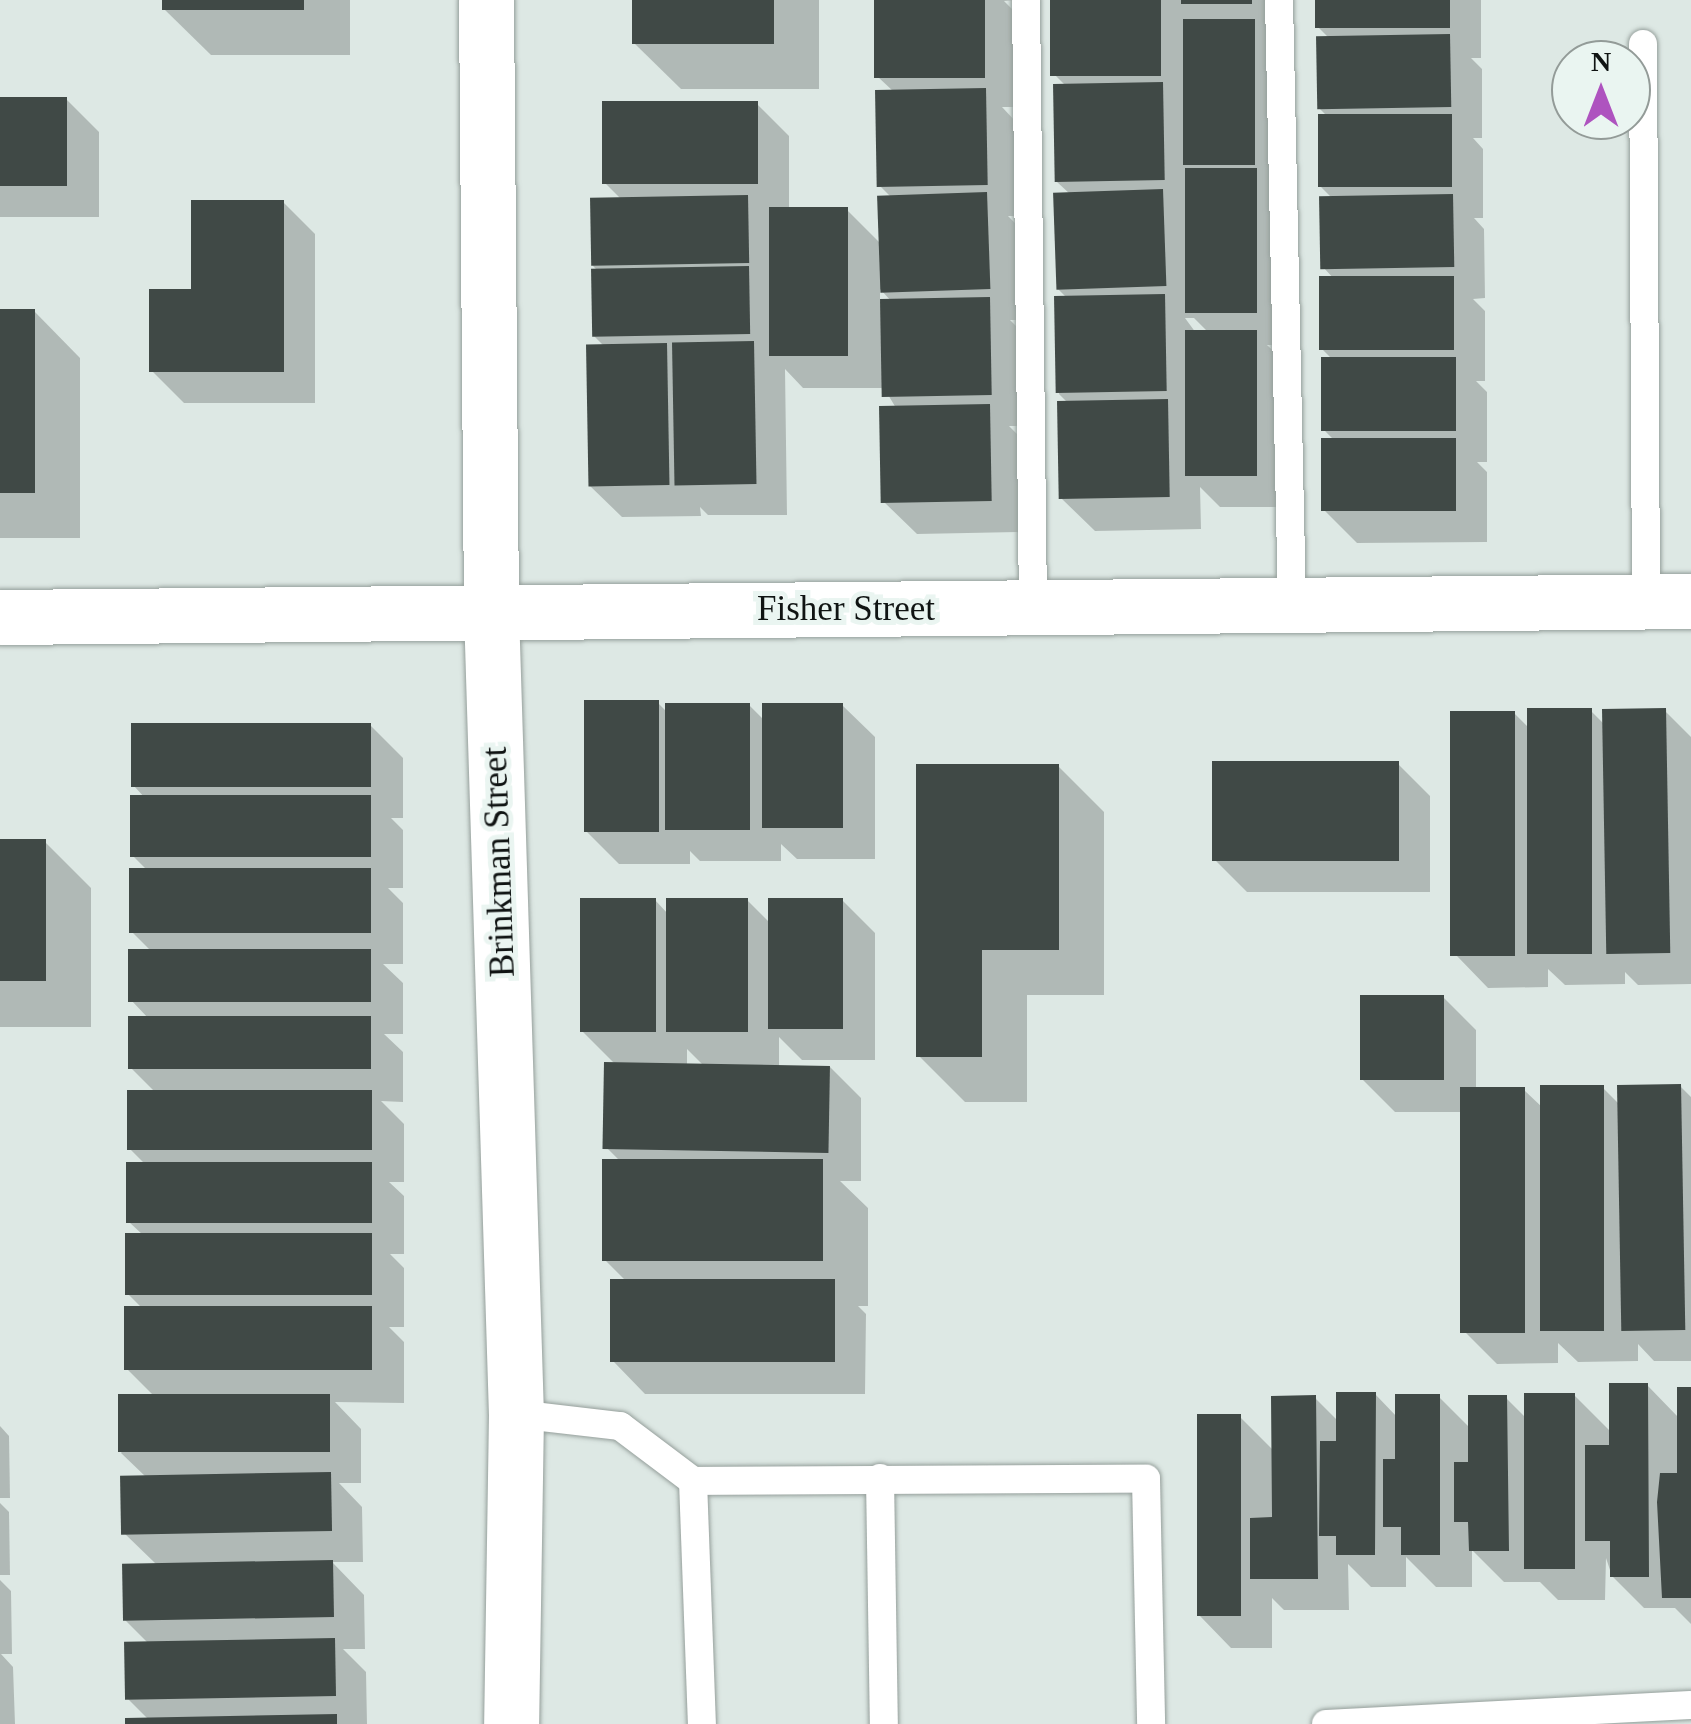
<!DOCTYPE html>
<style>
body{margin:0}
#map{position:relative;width:1691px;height:1724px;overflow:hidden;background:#dde8e4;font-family:"Times New Roman",serif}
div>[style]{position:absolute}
.shadow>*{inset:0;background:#0003}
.building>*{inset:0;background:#404946;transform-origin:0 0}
.roads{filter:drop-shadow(0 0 2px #959f9b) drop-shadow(0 0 2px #959f9b)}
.lane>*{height:28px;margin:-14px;padding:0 14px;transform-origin:14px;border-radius:14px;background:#fff}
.street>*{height:55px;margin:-27.5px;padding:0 27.5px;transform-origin:27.5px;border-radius:27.5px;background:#fff}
span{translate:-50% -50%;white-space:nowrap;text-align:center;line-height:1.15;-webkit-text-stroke:10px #eaf5f1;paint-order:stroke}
.street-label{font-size:35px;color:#101413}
.north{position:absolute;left:1551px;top:40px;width:100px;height:100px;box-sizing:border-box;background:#eaf5f1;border:2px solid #939b98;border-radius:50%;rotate:0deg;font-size:28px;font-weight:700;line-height:40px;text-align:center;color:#101413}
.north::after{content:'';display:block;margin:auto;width:35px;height:45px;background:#ae53bf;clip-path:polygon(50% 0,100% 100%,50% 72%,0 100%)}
</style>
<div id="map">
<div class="shadow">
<i style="clip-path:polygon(164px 0,350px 0,350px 55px,211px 55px,164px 9px)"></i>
<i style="clip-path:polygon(634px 0,819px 0,819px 89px,681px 89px,634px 43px)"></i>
<i style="clip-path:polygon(evenodd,877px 0,1015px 0,1004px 1px,1015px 12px,1018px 107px,1002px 107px,1017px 123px,1019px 216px,1008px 216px,1018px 226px,1021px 320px,1010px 320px,1021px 331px,1023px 426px,1009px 426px,1021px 438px,1023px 532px,917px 534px,884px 502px,896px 408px,884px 388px,803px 388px,785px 369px,787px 515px,708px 515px,700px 507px,701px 516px,622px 517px,589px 485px,604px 346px,594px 336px,599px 272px,593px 266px,622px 200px,605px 183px,757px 104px,789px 136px,789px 210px,847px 210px,880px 243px,891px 197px,880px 186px,894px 92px,878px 77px,877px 0,880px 289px,892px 302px,880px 302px,880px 289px)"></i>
<i style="clip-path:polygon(evenodd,1052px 0,1283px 0,1289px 345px,1267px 345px,1288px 365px,1289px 507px,1220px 507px,1200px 487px,1201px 529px,1095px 531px,1062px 499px,1070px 405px,1059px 394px,1068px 299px,1058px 289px,1070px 194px,1057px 182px,1068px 88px,1054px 74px,1052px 0,1185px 318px,1194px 318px,1209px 333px,1196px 333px,1185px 318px)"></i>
<i style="clip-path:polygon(1318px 0,1481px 0,1481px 58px,1471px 58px,1482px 69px,1482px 138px,1473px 138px,1483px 149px,1483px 218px,1474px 218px,1484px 229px,1485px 298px,1473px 299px,1485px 311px,1485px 381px,1476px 381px,1487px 392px,1487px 462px,1477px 462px,1487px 472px,1487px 542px,1357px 543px,1325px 511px,1335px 441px,1325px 431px,1334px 361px,1323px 350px,1335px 280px,1323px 267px,1331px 197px,1321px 187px,1328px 117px,1319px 108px,1329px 38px,1318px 27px)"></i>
<i style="clip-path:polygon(0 99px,66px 99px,99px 132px,99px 217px,0 217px)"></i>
<i style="clip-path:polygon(283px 202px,315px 234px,315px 403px,184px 403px,152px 371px,194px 291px)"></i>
<i style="clip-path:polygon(0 311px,34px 311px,80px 358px,80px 538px,0 538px)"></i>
<i style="clip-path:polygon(658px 703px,668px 713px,749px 705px,764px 720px,842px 705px,875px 737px,875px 859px,797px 859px,781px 844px,781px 861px,700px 861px,690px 851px,690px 864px,619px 864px,586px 831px)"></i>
<i style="clip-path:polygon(1591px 711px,1604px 724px,1665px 711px,1691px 737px,1691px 984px,1638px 985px,1625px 972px,1625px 984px,1565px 985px,1548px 969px,1548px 987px,1488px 988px,1456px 955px,1514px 713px,1530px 729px)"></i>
<i style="clip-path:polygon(370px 725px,403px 758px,403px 818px,391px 818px,403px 830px,403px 888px,388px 888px,403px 903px,403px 964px,383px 964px,403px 983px,403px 1034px,384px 1034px,403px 1052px,403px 1102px,381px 1101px,404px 1124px,404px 1182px,389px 1182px,404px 1196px,404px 1254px,390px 1254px,404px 1268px,404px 1327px,389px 1327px,404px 1342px,404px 1403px,335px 1402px,361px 1429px,361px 1483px,339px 1483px,362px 1507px,363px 1562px,332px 1562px,364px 1595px,365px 1649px,343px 1649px,366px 1672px,367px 1724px,128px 1724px,149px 1720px,127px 1698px,148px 1643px,125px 1620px,156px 1564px,123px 1532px,146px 1477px,121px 1453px,156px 1398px,127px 1369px,143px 1309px,128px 1294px,143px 1235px,129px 1222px,145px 1164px,130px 1149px,155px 1092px,131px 1068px,149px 1019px,131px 1000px,151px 951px,132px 932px,148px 871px,133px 856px,145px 798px,134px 786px)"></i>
<i style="clip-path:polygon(1398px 764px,1430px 796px,1430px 892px,1247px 892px,1215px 860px)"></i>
<i style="clip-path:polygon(1058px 766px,1104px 812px,1104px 995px,1027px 995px,1027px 1102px,965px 1102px,919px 1056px)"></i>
<i style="clip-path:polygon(0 842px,45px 842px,91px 888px,91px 1027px,0 1027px)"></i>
<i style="clip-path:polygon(evenodd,655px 900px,669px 915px,747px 900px,770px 923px,842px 900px,875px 933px,875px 1060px,802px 1060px,779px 1037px,779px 1066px,829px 1066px,861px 1098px,861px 1181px,840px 1181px,868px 1208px,868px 1306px,858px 1306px,866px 1314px,865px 1394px,645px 1394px,613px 1361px,627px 1282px,605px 1260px,621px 1162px,607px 1148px,616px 1065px,582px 1031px,655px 900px,687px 1049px,703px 1065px,687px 1065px,687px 1049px)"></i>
<i style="clip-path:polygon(1443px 997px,1476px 1030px,1476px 1090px,1524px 1090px,1543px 1108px,1603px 1088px,1620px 1105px,1680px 1086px,1691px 1097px,1691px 1361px,1654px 1361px,1638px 1344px,1638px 1361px,1578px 1362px,1558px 1343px,1558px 1363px,1497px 1364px,1465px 1332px,1463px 1112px,1395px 1112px,1362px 1079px)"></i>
<i style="clip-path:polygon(1647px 1385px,1679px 1418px,1691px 1390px,1691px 1624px,1675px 1608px,1644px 1608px,1612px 1576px,1606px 1558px,1605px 1600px,1558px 1600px,1540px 1582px,1504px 1582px,1472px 1550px,1472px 1587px,1436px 1587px,1406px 1557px,1406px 1587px,1371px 1587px,1348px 1564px,1349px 1610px,1284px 1610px,1272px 1598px,1272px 1648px,1231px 1648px,1199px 1615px,1240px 1417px,1274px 1451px,1315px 1398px,1339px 1422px,1375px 1394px,1398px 1418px,1439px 1397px,1470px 1428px,1506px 1398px,1526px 1418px,1574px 1395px,1611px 1432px)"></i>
<i style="clip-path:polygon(0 1426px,9px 1436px,10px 1498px,0 1498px)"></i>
<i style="clip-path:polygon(0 1503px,9px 1512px,10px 1575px,0 1575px)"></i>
<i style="clip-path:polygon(0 1580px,11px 1591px,12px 1654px,1px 1654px,13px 1667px,15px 1724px,0 1724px)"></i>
</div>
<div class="building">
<i style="left:162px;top:0;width:142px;height:10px"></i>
<i style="left:632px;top:0;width:142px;height:44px"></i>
<i style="left:874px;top:0;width:111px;height:78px"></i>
<i style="left:1050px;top:0;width:111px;height:76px"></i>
<i style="left:1181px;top:0;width:71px;height:4px"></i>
<i style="left:1315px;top:0;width:135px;height:28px"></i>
<i style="left:1183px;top:19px;width:72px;height:146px"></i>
<i style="left:1450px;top:34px;width:73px;height:134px;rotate:89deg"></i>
<i style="left:1163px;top:82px;width:98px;height:110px;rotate:89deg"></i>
<i style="left:986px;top:88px;width:97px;height:111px;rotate:89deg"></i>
<i style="left:0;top:97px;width:67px;height:89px"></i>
<i style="left:602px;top:101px;width:156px;height:83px"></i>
<i style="left:1452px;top:114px;width:73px;height:134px;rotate:90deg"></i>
<i style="left:1185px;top:168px;width:72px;height:145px"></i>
<i style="left:1163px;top:189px;width:97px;height:110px;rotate:88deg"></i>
<i style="left:987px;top:192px;width:97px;height:110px;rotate:88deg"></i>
<i style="left:1453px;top:194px;width:73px;height:134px;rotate:89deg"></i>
<i style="left:748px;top:195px;width:68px;height:158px;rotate:89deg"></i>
<i style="clip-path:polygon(191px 200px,284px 200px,284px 372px,149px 372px,149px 289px,191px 289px)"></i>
<i style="left:769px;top:207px;width:79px;height:149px"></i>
<i style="left:749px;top:266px;width:68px;height:158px;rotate:89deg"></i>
<i style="left:1454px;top:276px;width:74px;height:135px;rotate:90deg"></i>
<i style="left:1165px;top:294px;width:97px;height:111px;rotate:89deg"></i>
<i style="left:990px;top:297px;width:98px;height:110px;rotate:89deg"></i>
<i style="left:0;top:309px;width:35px;height:184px"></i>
<i style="left:1185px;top:330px;width:72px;height:146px"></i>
<i style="left:754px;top:341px;width:143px;height:82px;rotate:89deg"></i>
<i style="left:667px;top:343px;width:142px;height:81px;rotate:89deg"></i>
<i style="left:1456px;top:357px;width:74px;height:135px;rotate:90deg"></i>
<i style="left:1168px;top:399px;width:98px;height:111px;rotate:89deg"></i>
<i style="left:990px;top:404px;width:97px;height:111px;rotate:89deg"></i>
<i style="left:1456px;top:438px;width:73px;height:135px;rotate:90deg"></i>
<i style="left:584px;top:700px;width:75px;height:132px"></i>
<i style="left:665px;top:703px;width:85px;height:127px"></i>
<i style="left:762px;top:703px;width:81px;height:125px"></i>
<i style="left:1527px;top:708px;width:65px;height:246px"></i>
<i style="left:1666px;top:708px;width:245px;height:64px;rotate:89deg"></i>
<i style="left:1450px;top:711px;width:65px;height:245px"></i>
<i style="left:131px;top:723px;width:240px;height:64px"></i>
<i style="left:1212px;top:761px;width:187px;height:100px"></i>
<i style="clip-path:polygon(916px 764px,1059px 764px,1059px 950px,982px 950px,982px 1057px,916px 1057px)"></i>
<i style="left:130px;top:795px;width:241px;height:62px"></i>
<i style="left:0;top:839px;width:46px;height:142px"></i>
<i style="left:129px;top:868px;width:242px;height:65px"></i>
<i style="left:580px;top:898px;width:76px;height:134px"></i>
<i style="left:666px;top:898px;width:82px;height:134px"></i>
<i style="left:768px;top:898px;width:75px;height:131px"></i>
<i style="left:128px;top:949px;width:243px;height:53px"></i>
<i style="left:1360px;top:995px;width:84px;height:85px"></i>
<i style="left:128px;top:1016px;width:243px;height:53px"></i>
<i style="left:604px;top:1062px;width:226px;height:87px;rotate:1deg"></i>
<i style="left:1681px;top:1084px;width:246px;height:64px;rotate:89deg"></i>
<i style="left:1540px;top:1085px;width:64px;height:246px"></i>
<i style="left:1460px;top:1087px;width:65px;height:246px"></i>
<i style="left:127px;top:1090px;width:245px;height:60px"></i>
<i style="left:602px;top:1159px;width:221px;height:102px"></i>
<i style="left:126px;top:1162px;width:246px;height:61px"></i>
<i style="left:125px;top:1233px;width:247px;height:62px"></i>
<i style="left:610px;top:1279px;width:225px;height:83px"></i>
<i style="left:124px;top:1306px;width:248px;height:64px"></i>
<i style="clip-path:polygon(1609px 1383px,1648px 1383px,1649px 1577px,1610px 1577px,1610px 1541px,1585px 1541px,1585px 1445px,1609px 1445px)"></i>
<i style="clip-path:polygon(1677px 1387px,1691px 1387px,1691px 1598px,1662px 1598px,1657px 1502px,1660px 1473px,1677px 1473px)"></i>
<i style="clip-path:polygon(1336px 1392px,1376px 1392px,1375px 1555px,1336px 1555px,1336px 1536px,1319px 1536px,1320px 1441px,1336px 1441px)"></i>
<i style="left:1575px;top:1393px;width:176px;height:51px;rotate:90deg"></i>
<i style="left:330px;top:1394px;width:58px;height:212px;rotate:90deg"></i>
<i style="clip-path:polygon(1395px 1394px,1440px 1394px,1440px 1555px,1401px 1555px,1401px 1527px,1383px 1527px,1383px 1459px,1395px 1459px)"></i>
<i style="clip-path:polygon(1316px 1395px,1318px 1579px,1250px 1579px,1250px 1518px,1272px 1517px,1271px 1396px)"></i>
<i style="clip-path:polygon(1468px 1395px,1507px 1395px,1509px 1551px,1469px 1551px,1468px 1522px,1454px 1522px,1454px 1462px,1468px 1462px)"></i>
<i style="left:1197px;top:1414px;width:44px;height:202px"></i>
<i style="left:331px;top:1472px;width:59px;height:211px;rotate:89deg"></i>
<i style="left:333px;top:1560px;width:57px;height:211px;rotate:89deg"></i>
<i style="left:335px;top:1638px;width:58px;height:211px;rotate:89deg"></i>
<i style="clip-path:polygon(337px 1714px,337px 1724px,125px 1724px,125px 1718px)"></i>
</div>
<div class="roads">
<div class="lane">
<i style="left:1026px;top:0;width:608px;rotate:89.34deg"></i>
<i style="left:1279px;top:0;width:606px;rotate:88.77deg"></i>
<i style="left:1643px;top:44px;width:556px;rotate:89.69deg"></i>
<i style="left:516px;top:1414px;width:105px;rotate:6.6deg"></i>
<i style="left:620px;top:1426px;width:91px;rotate:37deg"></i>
<i style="left:693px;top:1481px;width:453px;rotate:-0.3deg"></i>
<i style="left:1146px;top:1479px;width:245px;rotate:88.8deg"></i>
<i style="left:880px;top:1478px;width:246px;rotate:89.1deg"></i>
<i style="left:693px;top:1481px;width:243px;rotate:87.9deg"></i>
<i style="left:1326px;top:1724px;width:365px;rotate:-3deg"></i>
</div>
<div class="street">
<i style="left:486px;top:0;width:611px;rotate:89.53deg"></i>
<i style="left:491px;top:611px;width:803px;rotate:88.22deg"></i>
<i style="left:516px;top:1414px;width:310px;rotate:90.9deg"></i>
<i style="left:0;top:617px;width:1691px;rotate:-0.54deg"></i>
</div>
</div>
<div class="street-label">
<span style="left:846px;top:609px">Fisher Street</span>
<span style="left:499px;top:862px;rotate:-92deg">Brinkman Street</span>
</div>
<div class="north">N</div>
</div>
